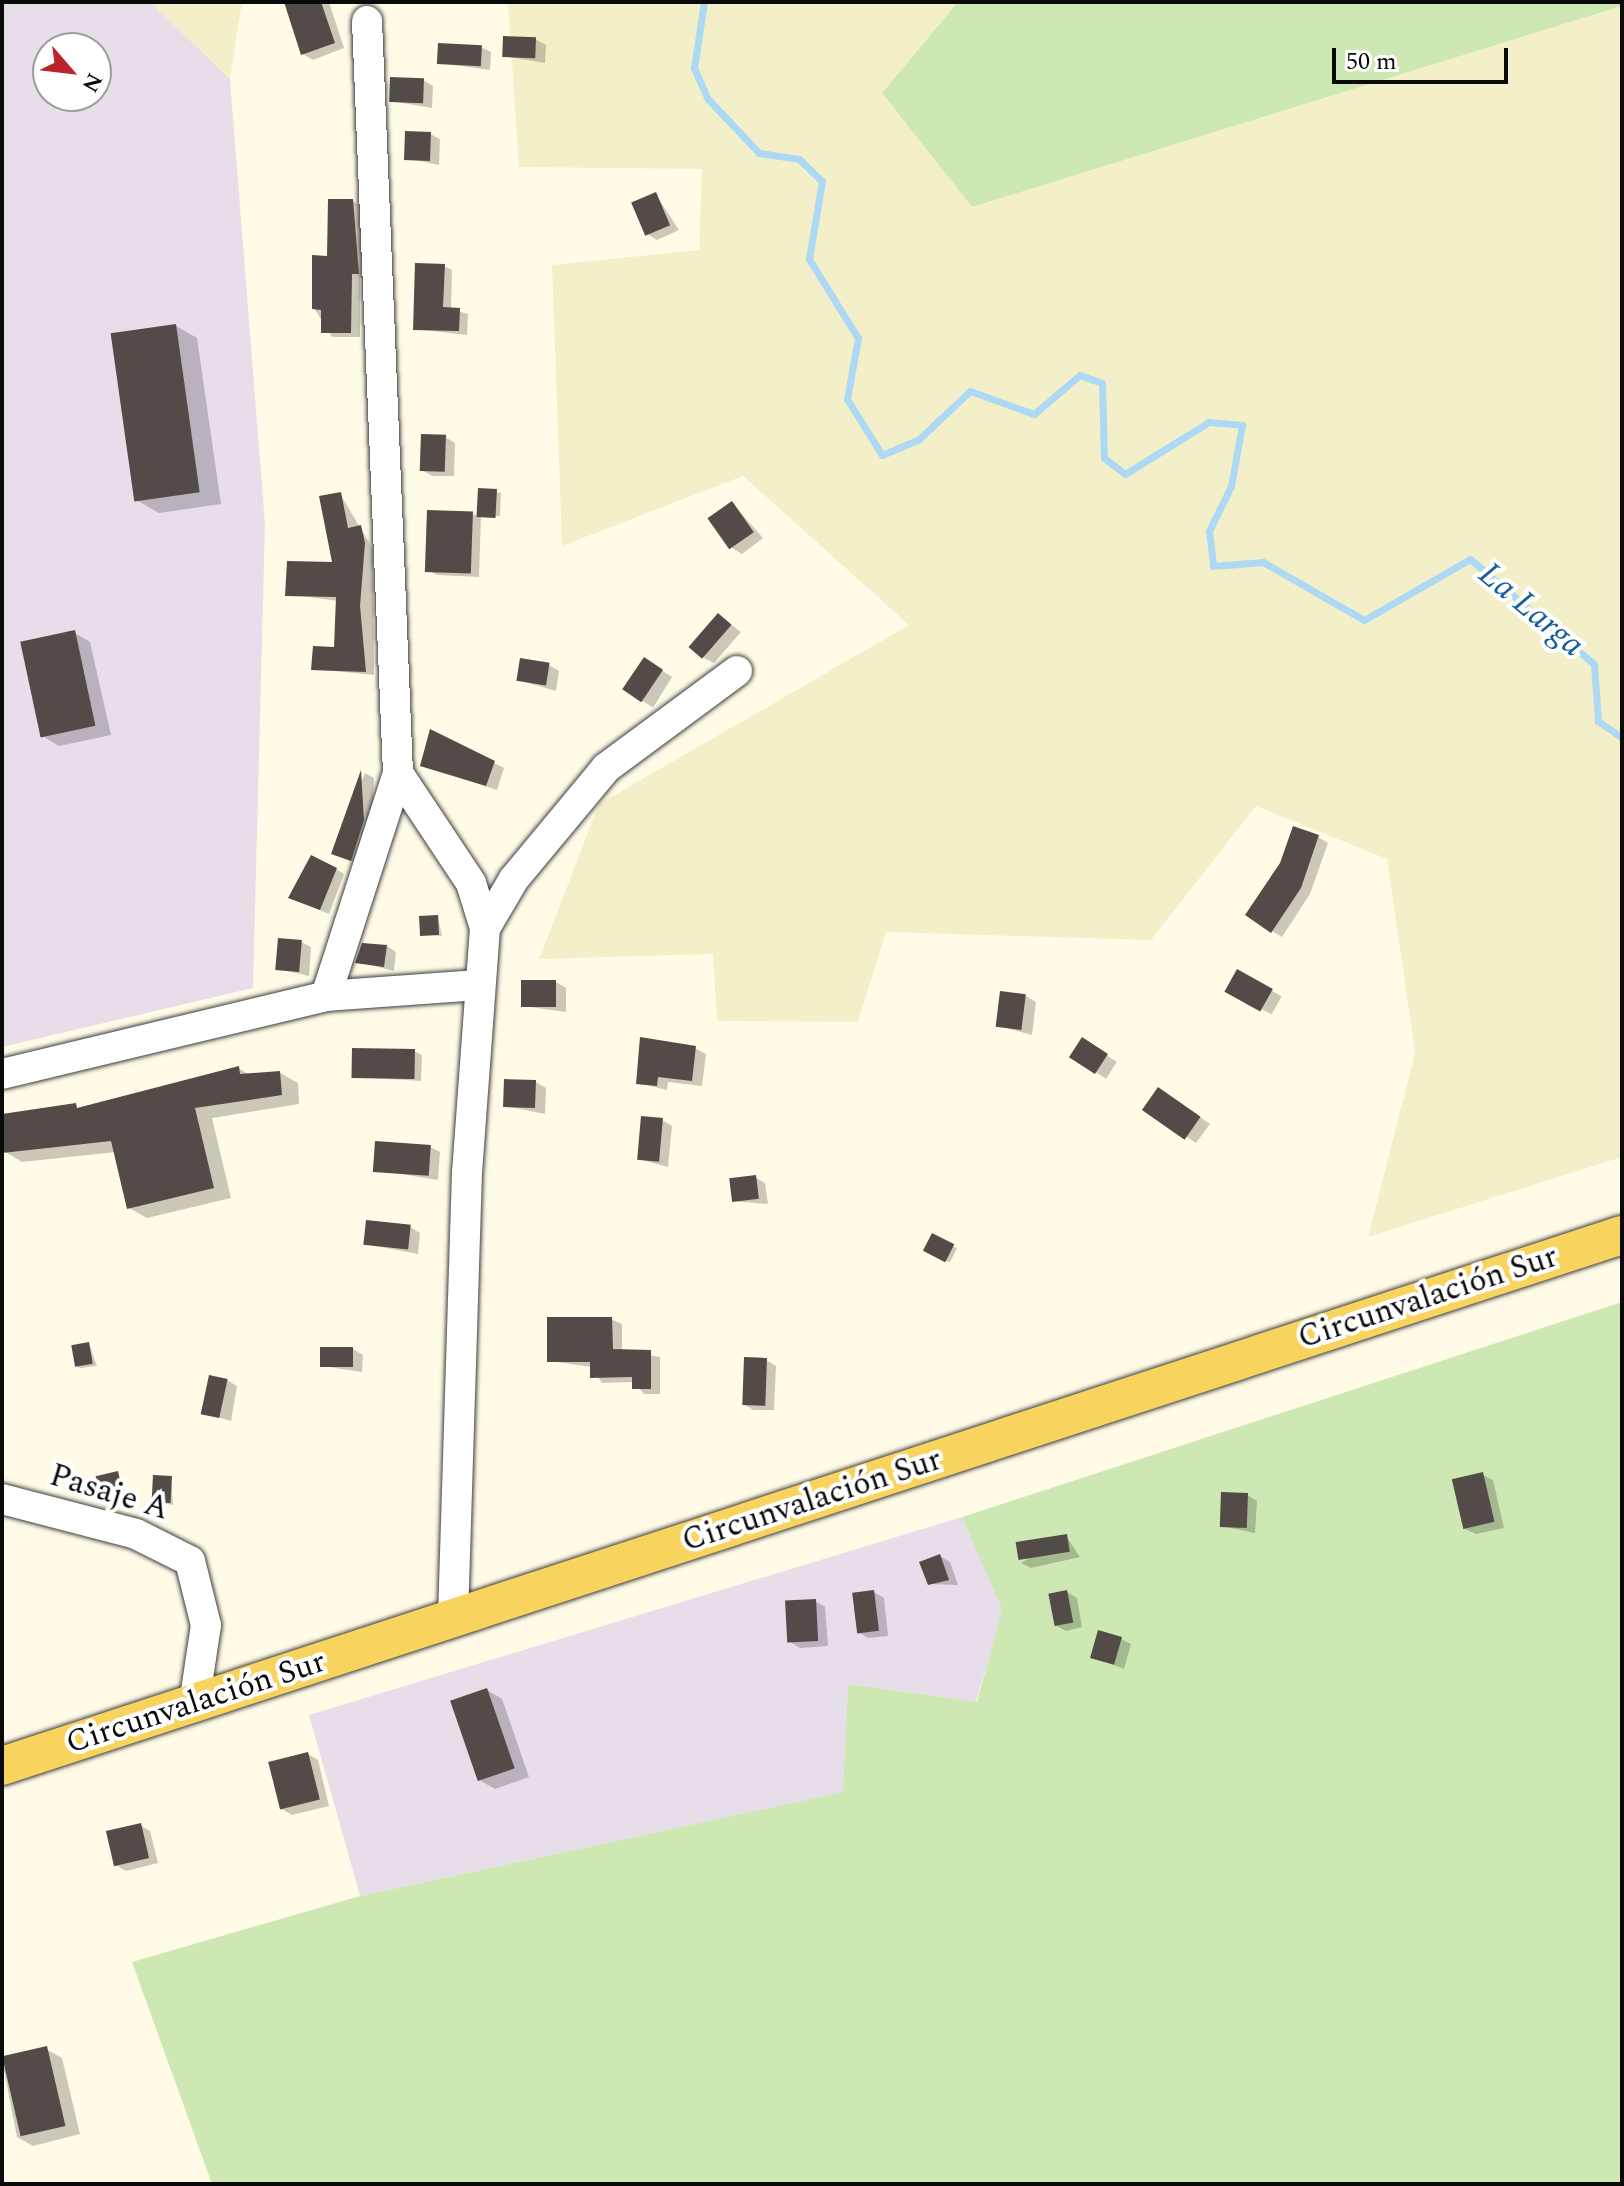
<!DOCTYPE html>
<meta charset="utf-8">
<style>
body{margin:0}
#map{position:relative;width:1624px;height:2186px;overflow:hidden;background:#fffbe7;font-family:Spectral,serif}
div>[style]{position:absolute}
.industrial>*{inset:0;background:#e8deea}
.farmland>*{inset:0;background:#f3f0c9}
.green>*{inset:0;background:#cee8b3}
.shadow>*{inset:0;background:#0003;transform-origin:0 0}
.stream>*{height:7px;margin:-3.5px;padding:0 3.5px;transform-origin:3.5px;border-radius:3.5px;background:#add9f5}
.building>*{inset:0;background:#534b47;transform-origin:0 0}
.roads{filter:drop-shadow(0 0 2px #3d3d3d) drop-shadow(0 0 2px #3d3d3d)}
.minor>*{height:30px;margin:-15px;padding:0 15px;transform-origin:15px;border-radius:15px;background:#fff}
.major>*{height:38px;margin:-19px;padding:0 19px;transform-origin:19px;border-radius:19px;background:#f8d45e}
span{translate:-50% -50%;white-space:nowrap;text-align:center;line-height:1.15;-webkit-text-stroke:8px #fff;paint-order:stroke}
.street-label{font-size:32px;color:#0a0a0a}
.water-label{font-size:34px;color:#165e99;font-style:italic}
.frame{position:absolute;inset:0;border:4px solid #0a0a0a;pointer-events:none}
.north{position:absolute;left:32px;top:32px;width:80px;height:80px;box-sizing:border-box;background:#fff;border:2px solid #9d9d9d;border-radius:50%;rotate:118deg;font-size:22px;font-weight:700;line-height:32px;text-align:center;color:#0a0a0a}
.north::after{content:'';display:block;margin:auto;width:28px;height:36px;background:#b8242a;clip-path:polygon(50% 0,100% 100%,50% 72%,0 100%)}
.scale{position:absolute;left:1332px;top:48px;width:176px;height:36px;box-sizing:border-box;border:4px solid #0a0a0a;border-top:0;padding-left:10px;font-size:24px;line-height:28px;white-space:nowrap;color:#0a0a0a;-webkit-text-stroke:6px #fff;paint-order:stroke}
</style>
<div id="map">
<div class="industrial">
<i style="clip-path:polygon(evenodd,2px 2px,154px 2px,230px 79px,265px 524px,253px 988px,2px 1047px,2px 2px,48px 48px,96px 48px,96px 96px,48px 96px,48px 48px)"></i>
<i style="clip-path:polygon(962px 1517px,1003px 1609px,976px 1702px,848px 1684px,844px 1792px,360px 1896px,309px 1715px)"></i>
</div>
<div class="farmland">
<i style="clip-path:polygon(154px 2px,242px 2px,230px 79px,157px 9px)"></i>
<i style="clip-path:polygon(508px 2px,958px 2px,882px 93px,972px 207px,1622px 6px,1622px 1157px,1368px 1237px,1415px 1053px,1387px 859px,1256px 806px,1151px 940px,886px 932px,858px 1022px,717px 1021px,713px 954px,539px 959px,599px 804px,909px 625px,743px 476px,562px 546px,552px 265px,699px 250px,702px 169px,519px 167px)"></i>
</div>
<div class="green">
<i style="clip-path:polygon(958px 2px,1622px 2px,1622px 6px,972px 207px,882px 93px)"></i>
<i style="clip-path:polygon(1622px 1302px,1622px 2184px,212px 2184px,132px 1962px,360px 1896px,843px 1792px,848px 1684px,977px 1702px,1002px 1609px,962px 1517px)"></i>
</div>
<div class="shadow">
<i style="clip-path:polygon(286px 2px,329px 2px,344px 48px,313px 60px,303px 54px)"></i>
<i style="clip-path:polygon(535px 39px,546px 45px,545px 63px,504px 56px)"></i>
<i style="clip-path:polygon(481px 47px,491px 52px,490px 70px,439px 63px)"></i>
<i style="clip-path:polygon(423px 80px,433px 86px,432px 108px,391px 101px)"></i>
<i style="clip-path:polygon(430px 134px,440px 139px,439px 165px,406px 158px)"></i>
<i style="clip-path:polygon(656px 195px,679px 230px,657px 240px,647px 234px)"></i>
<i style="clip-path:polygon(352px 201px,361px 206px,368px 278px,360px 278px,360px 337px,332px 337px,314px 308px)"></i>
<i style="clip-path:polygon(444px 266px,452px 270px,451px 309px,468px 314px,467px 335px,415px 329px)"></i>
<i style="clip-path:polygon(176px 326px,197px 338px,221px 504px,159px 513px,138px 501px)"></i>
<i style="clip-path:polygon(445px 437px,455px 443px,454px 476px,432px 476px,422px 470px)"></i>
<i style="clip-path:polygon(480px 490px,501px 493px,500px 516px,481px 515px,479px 577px,437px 575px,429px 571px,473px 514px,479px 517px)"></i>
<i style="clip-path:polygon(340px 494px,373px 549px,374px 675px,314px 669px,336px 649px,338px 601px,287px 594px,335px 564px)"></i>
<i style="clip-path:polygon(732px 503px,763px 538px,742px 554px,732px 548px)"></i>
<i style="clip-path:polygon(718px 615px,741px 632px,714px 663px,704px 658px)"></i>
<i style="clip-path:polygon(75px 633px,90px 642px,111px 735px,59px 746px,44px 737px)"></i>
<i style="left:645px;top:660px;width:32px;height:36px;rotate:32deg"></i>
<i style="clip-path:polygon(549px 665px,559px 671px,556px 691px,518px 680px)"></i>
<i style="clip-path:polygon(494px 763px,504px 768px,497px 790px,422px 765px)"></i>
<i style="clip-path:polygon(365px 773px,374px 778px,372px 826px,360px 864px,333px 853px)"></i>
<i style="clip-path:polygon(1318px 837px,1328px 843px,1310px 894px,1282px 937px,1272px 931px)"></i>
<i style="clip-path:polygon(336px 869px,344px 874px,329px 914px,291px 898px)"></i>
<i style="clip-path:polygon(438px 917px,442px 936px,421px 934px)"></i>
<i style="clip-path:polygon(301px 942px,311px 947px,309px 976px,278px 969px)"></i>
<i style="clip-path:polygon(387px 946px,396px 952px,394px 971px,358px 962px)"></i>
<i style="left:1238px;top:972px;width:50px;height:21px;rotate:29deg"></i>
<i style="clip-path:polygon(556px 982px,566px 988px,566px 1012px,523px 1006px)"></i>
<i style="clip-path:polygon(1026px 996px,1036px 1002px,1032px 1035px,998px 1026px)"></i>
<i style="left:1082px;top:1040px;width:41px;height:20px;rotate:32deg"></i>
<i style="clip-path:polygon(695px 1048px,706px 1054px,702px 1086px,668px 1082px,667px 1090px,638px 1083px)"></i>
<i style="clip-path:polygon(414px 1051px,422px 1055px,421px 1081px,355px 1077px)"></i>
<i style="clip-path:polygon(238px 1068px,250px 1075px,280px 1073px,298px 1083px,299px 1104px,212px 1118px,231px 1198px,147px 1218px,129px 1208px,116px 1152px,22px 1162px,4px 1151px,2px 1116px,83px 1109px)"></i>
<i style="clip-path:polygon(536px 1082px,546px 1088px,545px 1114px,505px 1106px)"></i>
<i style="clip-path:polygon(1168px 1095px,1210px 1124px,1196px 1143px,1145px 1109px)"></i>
<i style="clip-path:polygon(662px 1120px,672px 1126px,668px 1167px,638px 1159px)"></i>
<i style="clip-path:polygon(430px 1147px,440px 1152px,438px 1180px,375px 1170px)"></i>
<i style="clip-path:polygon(755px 1177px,765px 1183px,768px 1204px,734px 1201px)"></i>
<i style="clip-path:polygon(410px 1227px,420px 1233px,418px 1254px,365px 1244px)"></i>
<i style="left:933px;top:1236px;width:27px;height:16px;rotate:27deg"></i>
<i style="clip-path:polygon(611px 1319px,622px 1324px,622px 1351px,660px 1357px,660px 1394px,644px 1394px,634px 1382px,602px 1383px,592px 1367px,549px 1361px)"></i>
<i style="clip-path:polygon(89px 1344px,97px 1366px,80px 1368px,76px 1366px)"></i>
<i style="clip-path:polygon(353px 1349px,363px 1355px,362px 1372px,322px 1366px)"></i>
<i style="clip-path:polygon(766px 1360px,776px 1366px,774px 1410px,753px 1410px,743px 1404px)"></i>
<i style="clip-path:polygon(227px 1380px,237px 1386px,231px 1421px,204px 1413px)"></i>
<i style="clip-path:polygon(117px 1473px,128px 1498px,108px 1504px,104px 1501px)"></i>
<i style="clip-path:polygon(1483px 1475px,1493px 1480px,1504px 1528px,1476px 1534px,1465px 1529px)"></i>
<i style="clip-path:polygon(171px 1478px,173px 1505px,152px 1501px)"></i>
<i style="clip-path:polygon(1247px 1495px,1257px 1501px,1255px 1533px,1221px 1526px)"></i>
<i style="clip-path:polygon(1066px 1536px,1080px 1557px,1031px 1568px,1021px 1563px)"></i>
<i style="clip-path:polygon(940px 1556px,950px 1562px,958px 1585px,929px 1584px)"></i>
<i style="clip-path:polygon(874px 1592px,884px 1598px,888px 1636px,868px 1638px,858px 1632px)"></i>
<i style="clip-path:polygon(1067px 1592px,1077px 1598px,1082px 1627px,1066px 1631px,1055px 1625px)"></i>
<i style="clip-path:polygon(815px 1601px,825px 1607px,828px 1646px,800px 1648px,790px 1642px)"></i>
<i style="clip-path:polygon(1121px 1639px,1131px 1644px,1124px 1669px,1093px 1657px)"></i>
<i style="clip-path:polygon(487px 1690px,502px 1699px,529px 1777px,495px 1789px,479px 1780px)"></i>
<i style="clip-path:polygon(308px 1754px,318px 1760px,329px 1806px,292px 1815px,282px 1809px)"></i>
<i style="clip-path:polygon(140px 1825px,150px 1831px,158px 1863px,126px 1871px,116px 1865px)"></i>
<i style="clip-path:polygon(46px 2049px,62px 2058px,80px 2134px,33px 2146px,17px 2137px,2px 2060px)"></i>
</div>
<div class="stream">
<i style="left:704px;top:2px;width:67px;rotate:98.6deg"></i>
<i style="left:694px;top:68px;width:34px;rotate:66deg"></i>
<i style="left:708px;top:99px;width:74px;rotate:46.6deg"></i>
<i style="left:759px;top:153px;width:40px;rotate:8.5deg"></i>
<i style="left:799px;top:159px;width:32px;rotate:44deg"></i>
<i style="left:822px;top:181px;width:79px;rotate:99.5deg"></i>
<i style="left:809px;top:259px;width:93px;rotate:58.2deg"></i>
<i style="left:858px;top:338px;width:62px;rotate:100.2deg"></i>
<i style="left:847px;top:399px;width:66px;rotate:58deg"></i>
<i style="left:882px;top:455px;width:39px;rotate:-23deg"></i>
<i style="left:918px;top:440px;width:71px;rotate:-43.3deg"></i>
<i style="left:970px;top:391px;width:68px;rotate:19.8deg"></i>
<i style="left:1034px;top:414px;width:60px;rotate:-40.3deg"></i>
<i style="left:1080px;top:375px;width:23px;rotate:20deg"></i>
<i style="left:1102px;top:383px;width:75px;rotate:88.5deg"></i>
<i style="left:1104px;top:458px;width:26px;rotate:37deg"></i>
<i style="left:1125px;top:474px;width:99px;rotate:-31.8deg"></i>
<i style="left:1209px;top:422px;width:33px;rotate:5deg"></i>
<i style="left:1242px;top:425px;width:62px;rotate:100.2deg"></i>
<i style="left:1231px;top:486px;width:50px;rotate:116.1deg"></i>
<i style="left:1209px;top:531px;width:35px;rotate:83deg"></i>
<i style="left:1213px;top:566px;width:50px;rotate:-4.6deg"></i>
<i style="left:1263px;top:562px;width:116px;rotate:29.9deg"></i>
<i style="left:1364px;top:620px;width:122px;rotate:-29.9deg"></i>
<i style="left:1470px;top:559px;width:162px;rotate:40.3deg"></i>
<i style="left:1594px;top:664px;width:57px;rotate:86deg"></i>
<i style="left:1598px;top:721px;width:29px;rotate:35deg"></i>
</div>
<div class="building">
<i style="clip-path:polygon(284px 2px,321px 2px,335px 43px,301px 55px)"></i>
<i style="left:503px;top:36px;width:33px;height:21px;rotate:2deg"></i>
<i style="left:438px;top:43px;width:44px;height:21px;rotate:3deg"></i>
<i style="left:390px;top:77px;width:34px;height:25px;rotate:2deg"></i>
<i style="left:405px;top:131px;width:26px;height:29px;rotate:2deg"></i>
<i style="left:656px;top:192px;width:36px;height:27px;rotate:67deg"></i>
<i style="clip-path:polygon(328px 199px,353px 199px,359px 274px,352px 274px,351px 333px,321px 333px,321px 310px,312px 309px,312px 255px,327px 256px)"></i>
<i style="clip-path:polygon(415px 263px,445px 264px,443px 307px,460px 308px,459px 331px,413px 330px)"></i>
<i style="left:176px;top:324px;width:170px;height:66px;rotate:82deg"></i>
<i style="left:421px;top:434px;width:25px;height:37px;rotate:2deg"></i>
<i style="left:478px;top:488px;width:19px;height:29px;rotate:3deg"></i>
<i style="clip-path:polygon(341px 492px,348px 528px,361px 525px,365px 543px,360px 606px,366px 672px,311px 670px,313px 646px,334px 647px,336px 597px,285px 596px,287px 561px,332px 562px,319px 496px)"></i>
<i style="left:732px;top:501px;width:38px;height:30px;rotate:55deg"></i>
<i style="left:427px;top:510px;width:46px;height:62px;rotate:2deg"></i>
<i style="left:718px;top:613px;width:18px;height:45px;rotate:41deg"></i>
<i style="left:75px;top:630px;width:98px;height:56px;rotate:78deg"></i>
<i style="left:644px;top:657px;width:23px;height:39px;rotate:34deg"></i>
<i style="left:520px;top:658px;width:30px;height:23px;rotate:9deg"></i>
<i style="clip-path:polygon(430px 729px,495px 761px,486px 786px,420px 766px)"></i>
<i style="clip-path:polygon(361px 770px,364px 820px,351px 861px,331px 854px)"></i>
<i style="clip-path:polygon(1293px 826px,1319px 835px,1301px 888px,1271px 933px,1245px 915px,1280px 863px)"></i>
<i style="clip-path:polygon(311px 855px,337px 868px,320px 910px,288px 898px)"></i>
<i style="left:438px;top:915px;width:20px;height:19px;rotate:87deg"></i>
<i style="left:278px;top:938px;width:24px;height:32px;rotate:5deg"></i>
<i style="clip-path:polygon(362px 943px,387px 945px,384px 967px,355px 963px)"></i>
<i style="left:1237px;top:969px;width:41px;height:26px;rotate:29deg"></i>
<i style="left:521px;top:980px;width:35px;height:27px"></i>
<i style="left:1000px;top:991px;width:26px;height:36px;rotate:7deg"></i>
<i style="clip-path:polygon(640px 1037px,696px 1046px,692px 1081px,658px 1077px,657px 1086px,636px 1084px)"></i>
<i style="left:1082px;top:1037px;width:31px;height:24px;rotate:33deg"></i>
<i style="left:352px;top:1048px;width:63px;height:30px;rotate:1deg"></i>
<i style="clip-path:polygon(239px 1066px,240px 1074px,280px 1071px,282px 1095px,195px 1108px,214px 1188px,127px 1209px,111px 1141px,2px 1153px,2px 1114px,76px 1103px,77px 1108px)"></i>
<i style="left:504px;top:1079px;width:32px;height:28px;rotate:2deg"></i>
<i style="left:1158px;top:1087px;width:52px;height:28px;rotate:35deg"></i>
<i style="left:641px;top:1116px;width:22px;height:44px;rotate:5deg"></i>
<i style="left:375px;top:1141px;width:56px;height:31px;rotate:4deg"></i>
<i style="left:756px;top:1175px;width:24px;height:27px;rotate:83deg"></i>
<i style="left:366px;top:1220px;width:45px;height:25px;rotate:6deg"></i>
<i style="left:932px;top:1233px;width:25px;height:20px;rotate:27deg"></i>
<i style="clip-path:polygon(547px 1317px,612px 1317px,613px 1349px,651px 1350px,651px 1389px,632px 1389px,632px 1377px,590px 1378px,590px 1362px,547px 1362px)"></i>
<i style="left:89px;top:1342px;width:22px;height:18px;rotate:80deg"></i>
<i style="left:320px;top:1347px;width:33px;height:20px"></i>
<i style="left:744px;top:1357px;width:23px;height:48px;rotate:2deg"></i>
<i style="left:209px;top:1375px;width:19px;height:40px;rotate:12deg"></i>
<i style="left:118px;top:1471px;width:27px;height:23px;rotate:77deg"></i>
<i style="left:1483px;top:1472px;width:51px;height:32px;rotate:77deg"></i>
<i style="left:153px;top:1475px;width:19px;height:27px;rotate:3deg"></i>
<i style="left:1221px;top:1492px;width:27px;height:35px;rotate:2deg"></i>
<i style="left:1067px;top:1534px;width:18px;height:52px;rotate:81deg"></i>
<i style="clip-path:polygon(940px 1554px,949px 1580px,928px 1585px,919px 1562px)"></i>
<i style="left:874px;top:1590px;width:41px;height:22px;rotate:83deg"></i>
<i style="left:1067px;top:1590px;width:33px;height:19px;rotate:79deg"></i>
<i style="left:816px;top:1599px;width:42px;height:31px;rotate:87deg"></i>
<i style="left:1098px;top:1630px;width:25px;height:29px;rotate:16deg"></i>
<i style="left:487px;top:1688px;width:85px;height:39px;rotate:71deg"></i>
<i style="left:308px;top:1752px;width:49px;height:41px;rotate:76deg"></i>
<i style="left:141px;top:1823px;width:36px;height:36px;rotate:77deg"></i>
<i style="left:47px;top:2046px;width:82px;height:46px;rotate:77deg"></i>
</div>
<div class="roads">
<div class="minor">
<i style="left:367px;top:21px;width:753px;rotate:87.64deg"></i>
<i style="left:398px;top:773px;width:132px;rotate:56.4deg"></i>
<i style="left:471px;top:883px;width:47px;rotate:72.7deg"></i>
<i style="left:485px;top:928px;width:245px;rotate:94.2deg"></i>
<i style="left:467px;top:1172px;width:447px;rotate:91.8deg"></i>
<i style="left:485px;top:928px;width:57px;rotate:-59.4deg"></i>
<i style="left:514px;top:879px;width:144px;rotate:-50.3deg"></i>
<i style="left:606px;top:768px;width:163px;rotate:-36.5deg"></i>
<i style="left:326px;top:996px;width:234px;rotate:-72.1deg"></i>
<i style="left:2px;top:1074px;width:333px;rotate:-13.5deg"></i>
<i style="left:326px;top:996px;width:152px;rotate:-4.1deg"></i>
<i style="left:2px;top:1499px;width:138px;rotate:14.6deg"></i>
<i style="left:136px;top:1534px;width:60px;rotate:26.6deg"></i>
<i style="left:190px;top:1561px;width:66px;rotate:76deg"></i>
<i style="left:206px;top:1625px;width:80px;rotate:98.6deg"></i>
</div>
<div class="major">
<i style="left:2px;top:1766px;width:1705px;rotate:-18.15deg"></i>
</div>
</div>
<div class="street-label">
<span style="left:1428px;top:1298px;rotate:-18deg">Circunvalación Sur</span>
<span style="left:109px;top:1493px;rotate:17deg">Pasaje A</span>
<span style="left:812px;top:1501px;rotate:-18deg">Circunvalación Sur</span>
<span style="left:196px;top:1703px;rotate:-18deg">Circunvalación Sur</span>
</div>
<div class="water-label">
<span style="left:1531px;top:610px;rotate:40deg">La Larga</span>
</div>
<div class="frame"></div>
<div class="north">N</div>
<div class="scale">50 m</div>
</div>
